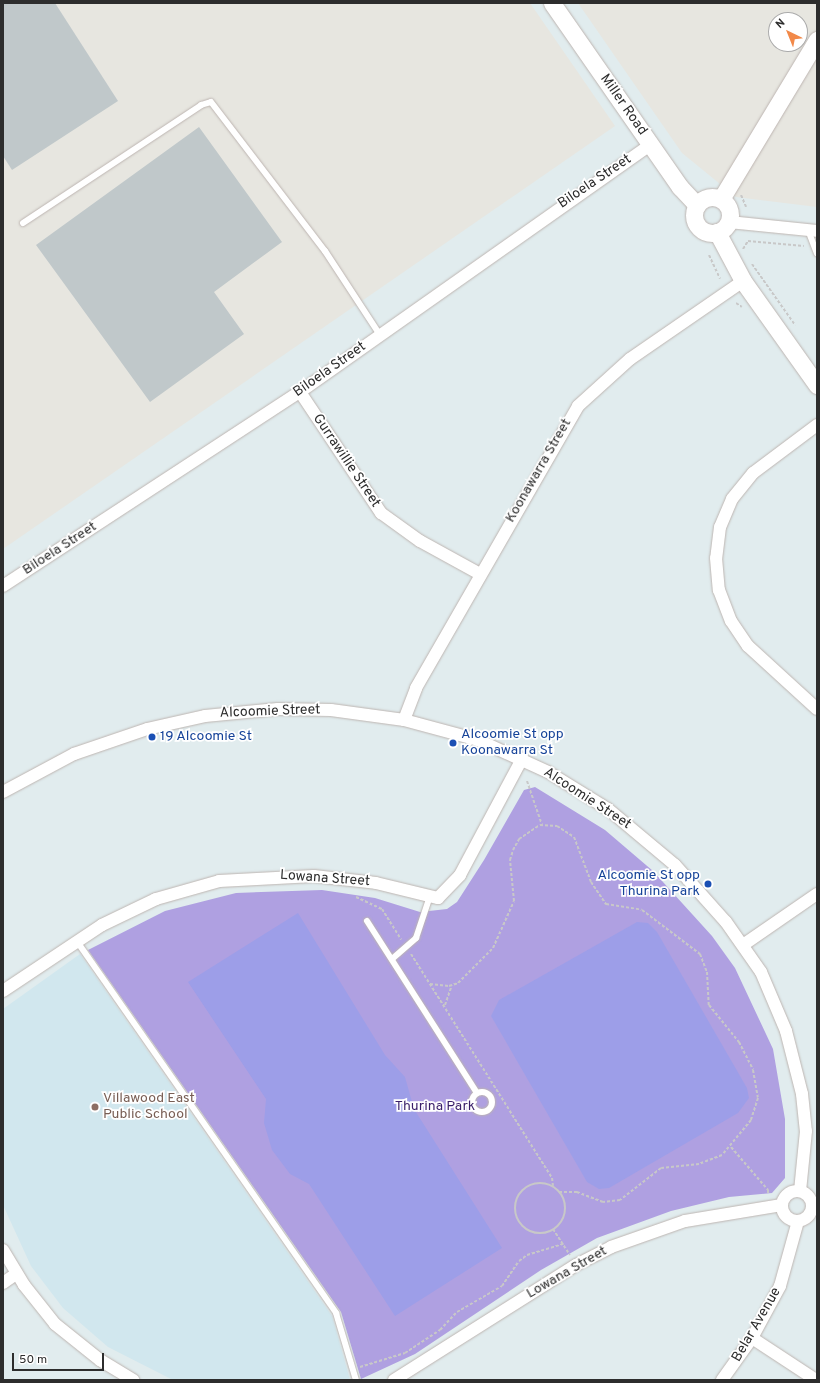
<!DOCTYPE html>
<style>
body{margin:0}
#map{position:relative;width:820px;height:1383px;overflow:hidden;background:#e1ecee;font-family:Overpass,sans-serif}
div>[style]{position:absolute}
.industrial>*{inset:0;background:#e7e6e0}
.education>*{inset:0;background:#d1e7ee}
.green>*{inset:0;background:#afa0e1}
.pitch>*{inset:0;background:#9d9ee8}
.building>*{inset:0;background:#c0c8ca}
.path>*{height:2px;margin-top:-1px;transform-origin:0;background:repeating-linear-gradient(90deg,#c8c8c8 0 3px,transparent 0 5px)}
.path>.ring{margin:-1px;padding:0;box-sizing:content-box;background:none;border:2px solid #c8c8c8;border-radius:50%}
.roads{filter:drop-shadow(0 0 1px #bdb5b1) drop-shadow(0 0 1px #bdb5b1)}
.lane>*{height:6px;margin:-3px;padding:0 3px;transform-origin:3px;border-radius:3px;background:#fff}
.lane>.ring{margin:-3px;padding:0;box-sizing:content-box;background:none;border:6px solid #fff;border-radius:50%}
.street>*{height:12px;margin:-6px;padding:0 6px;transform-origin:6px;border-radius:6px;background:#fff}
.street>.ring{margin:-6px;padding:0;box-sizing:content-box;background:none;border:12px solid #fff;border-radius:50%}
.secondary>*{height:17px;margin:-8.5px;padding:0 8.5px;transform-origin:8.5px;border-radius:8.5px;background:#fff}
.secondary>.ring{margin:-8.5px;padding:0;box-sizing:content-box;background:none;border:17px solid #fff;border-radius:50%}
.dots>*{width:11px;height:11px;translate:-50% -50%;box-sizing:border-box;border:2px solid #fff;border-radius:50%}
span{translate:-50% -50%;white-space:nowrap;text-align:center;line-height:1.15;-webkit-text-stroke:3.5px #fff;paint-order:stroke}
.street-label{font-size:14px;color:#2d2d2d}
.transit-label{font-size:14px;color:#164399}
.left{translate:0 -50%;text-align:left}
.right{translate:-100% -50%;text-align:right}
.education-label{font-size:14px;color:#785e54}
.park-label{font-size:14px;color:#391f69}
.frame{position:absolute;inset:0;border:4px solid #2d2d2d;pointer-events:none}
.north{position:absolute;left:768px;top:12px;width:40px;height:40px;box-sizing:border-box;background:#fff;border:1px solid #ababab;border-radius:50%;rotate:317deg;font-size:11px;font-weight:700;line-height:16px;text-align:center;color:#2d2d2d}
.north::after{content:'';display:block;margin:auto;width:14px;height:18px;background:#f28949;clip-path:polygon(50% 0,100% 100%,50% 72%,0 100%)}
.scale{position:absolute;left:12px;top:1353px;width:92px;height:18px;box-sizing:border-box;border:2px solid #2d2d2d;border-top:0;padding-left:5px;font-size:12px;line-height:14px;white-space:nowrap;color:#2d2d2d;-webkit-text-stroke:3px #fff;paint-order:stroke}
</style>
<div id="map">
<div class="industrial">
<i style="clip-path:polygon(3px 3px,530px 3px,615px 126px,3px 549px)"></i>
<i style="clip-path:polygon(evenodd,578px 3px,817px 3px,817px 207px,736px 197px,682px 153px,578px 3px,776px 20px,800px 20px,800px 44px,776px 44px,776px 20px)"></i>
</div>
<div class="education">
<i style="clip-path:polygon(80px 954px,332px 1316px,350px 1380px,173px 1380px,108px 1347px,63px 1308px,31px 1266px,3px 1205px,3px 1009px)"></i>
</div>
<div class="green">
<i style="clip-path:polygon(535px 787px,605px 830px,653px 871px,712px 936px,735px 968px,773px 1049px,785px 1119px,785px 1178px,772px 1193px,729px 1197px,671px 1211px,597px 1238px,541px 1270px,415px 1354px,361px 1379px,341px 1312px,88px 950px,165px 911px,236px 893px,322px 890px,375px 898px,420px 912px,447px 909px,457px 902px,484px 860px,524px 790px)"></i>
</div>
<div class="pitch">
<i style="clip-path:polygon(298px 913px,385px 1055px,405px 1077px,414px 1109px,502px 1248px,395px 1316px,309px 1184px,290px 1174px,272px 1150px,264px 1123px,266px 1099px,188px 982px)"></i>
<i style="clip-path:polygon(637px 922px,648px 923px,657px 932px,747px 1088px,749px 1098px,738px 1113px,609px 1188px,599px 1189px,587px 1182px,491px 1016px,499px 1000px)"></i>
</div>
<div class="building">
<i style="clip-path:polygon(3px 3px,55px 3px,118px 101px,12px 170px,3px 156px)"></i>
<i style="clip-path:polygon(199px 127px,282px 242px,214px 292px,244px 334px,150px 402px,36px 245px)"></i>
</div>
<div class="path">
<i style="left:741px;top:195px;width:13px;rotate:67deg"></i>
<i style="left:743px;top:249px;width:9px;rotate:-58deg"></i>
<i style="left:748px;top:241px;width:56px;rotate:5.1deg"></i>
<i style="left:709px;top:255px;width:26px;rotate:65deg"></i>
<i style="left:752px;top:264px;width:75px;rotate:54.8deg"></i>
<i style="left:736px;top:303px;width:7px;rotate:34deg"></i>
<i style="left:527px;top:781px;width:46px;rotate:71.2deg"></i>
<i style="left:356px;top:897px;width:29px;rotate:25deg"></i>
<i style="left:382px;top:909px;width:36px;rotate:58deg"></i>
<i style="left:411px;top:954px;width:265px;rotate:57.8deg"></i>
<i style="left:552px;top:1178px;width:8px;rotate:83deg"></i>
<i style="left:430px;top:984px;width:19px;rotate:6deg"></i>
<i style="left:449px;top:986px;width:9px;rotate:-18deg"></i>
<i style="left:458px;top:983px;width:49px;rotate:-45deg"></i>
<i style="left:493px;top:948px;width:51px;rotate:-65.9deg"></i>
<i style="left:514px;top:901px;width:41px;rotate:-95.6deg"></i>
<i style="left:510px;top:860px;width:10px;rotate:-73deg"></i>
<i style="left:513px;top:850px;width:13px;rotate:-61deg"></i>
<i style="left:519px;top:839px;width:25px;rotate:-34deg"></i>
<i style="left:540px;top:825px;width:17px;rotate:3deg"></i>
<i style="left:557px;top:826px;width:20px;rotate:33deg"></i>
<i style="left:574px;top:837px;width:48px;rotate:69.3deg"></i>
<i style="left:591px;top:882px;width:27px;rotate:56deg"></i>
<i style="left:606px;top:904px;width:36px;rotate:9deg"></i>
<i style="left:642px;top:910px;width:73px;rotate:37.2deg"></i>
<i style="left:700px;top:954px;width:19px;rotate:69deg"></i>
<i style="left:707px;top:972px;width:33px;rotate:87deg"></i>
<i style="left:709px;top:1005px;width:48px;rotate:51deg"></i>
<i style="left:739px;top:1042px;width:31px;rotate:63deg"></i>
<i style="left:753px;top:1070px;width:28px;rotate:80deg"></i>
<i style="left:758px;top:1098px;width:23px;rotate:108deg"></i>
<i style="left:751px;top:1120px;width:45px;rotate:129.6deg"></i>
<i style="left:722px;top:1155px;width:25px;rotate:159deg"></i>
<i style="left:699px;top:1164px;width:38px;rotate:174deg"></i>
<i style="left:661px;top:1168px;width:52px;rotate:142deg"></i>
<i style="left:620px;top:1200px;width:17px;rotate:173deg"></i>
<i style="left:603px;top:1202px;width:28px;rotate:-159deg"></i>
<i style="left:577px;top:1192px;width:18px;rotate:180deg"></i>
<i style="left:445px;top:1005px;width:21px;rotate:-71deg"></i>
<i style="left:731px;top:1147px;width:57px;rotate:49.3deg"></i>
<i style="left:768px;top:1190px;width:5px;rotate:90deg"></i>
<i class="ring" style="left:515px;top:1183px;width:48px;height:48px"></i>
<i style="left:553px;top:1229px;width:31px;rotate:57deg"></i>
<i style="left:360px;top:1367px;width:47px;rotate:-17.3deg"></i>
<i style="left:405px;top:1353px;width:42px;rotate:-33.3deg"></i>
<i style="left:440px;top:1330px;width:25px;rotate:-47deg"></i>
<i style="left:457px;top:1312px;width:52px;rotate:-30deg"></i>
<i style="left:502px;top:1286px;width:30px;rotate:-56deg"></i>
<i style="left:519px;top:1261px;width:10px;rotate:-37deg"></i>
<i style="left:527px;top:1255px;width:38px;rotate:-17deg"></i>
</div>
<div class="roads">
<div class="lane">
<i style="left:23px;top:223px;width:214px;rotate:-33.5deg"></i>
<i style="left:201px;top:105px;width:10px;rotate:-17deg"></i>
<i style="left:211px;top:102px;width:188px;rotate:52.6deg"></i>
<i style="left:325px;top:251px;width:100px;rotate:56.8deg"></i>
<i style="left:808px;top:230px;width:25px;rotate:69deg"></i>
<i style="left:367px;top:921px;width:204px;rotate:57.4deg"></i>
<i style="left:76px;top:940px;width:455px;rotate:55.1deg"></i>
<i style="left:336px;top:1313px;width:70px;rotate:73.4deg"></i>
<i style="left:392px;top:959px;width:32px;rotate:-41deg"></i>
<i style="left:416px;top:938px;width:41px;rotate:-71.6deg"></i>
<i class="ring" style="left:472px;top:1092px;width:14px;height:14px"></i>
</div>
<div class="street">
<i style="left:729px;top:222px;width:88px;rotate:5.8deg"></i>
<i style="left:300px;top:392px;width:146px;rotate:56.2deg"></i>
<i style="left:381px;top:513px;width:48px;rotate:35.7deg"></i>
<i style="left:420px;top:541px;width:68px;rotate:28.8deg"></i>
<i style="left:817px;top:425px;width:80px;rotate:143.1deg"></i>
<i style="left:753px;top:473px;width:33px;rotate:129deg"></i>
<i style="left:732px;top:499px;width:30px;rotate:113deg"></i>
<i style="left:720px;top:527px;width:31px;rotate:97deg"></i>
<i style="left:716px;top:558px;width:32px;rotate:85deg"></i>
<i style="left:719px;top:590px;width:33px;rotate:69deg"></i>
<i style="left:731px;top:621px;width:30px;rotate:56deg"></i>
<i style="left:748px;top:646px;width:93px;rotate:42.4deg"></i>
<i style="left:3px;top:586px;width:355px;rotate:-33.2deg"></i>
<i style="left:300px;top:392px;width:430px;rotate:-35.2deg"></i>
<i style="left:404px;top:720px;width:34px;rotate:-69deg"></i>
<i style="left:416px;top:688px;width:325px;rotate:-60.1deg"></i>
<i style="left:578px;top:406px;width:70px;rotate:-42.1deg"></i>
<i style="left:630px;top:359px;width:137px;rotate:-34.6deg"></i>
<i style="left:3px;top:792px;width:81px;rotate:-28.2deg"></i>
<i style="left:74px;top:754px;width:77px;rotate:-18.9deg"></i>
<i style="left:147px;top:729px;width:59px;rotate:-12.6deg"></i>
<i style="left:205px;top:716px;width:73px;rotate:-5.5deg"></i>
<i style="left:278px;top:709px;width:53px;rotate:1.1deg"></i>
<i style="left:331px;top:710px;width:74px;rotate:7.8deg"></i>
<i style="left:404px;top:720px;width:77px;rotate:15.1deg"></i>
<i style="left:478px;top:740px;width:77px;rotate:24.6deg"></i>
<i style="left:548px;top:772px;width:70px;rotate:31.7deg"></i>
<i style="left:608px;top:809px;width:87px;rotate:39.9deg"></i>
<i style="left:675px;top:865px;width:76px;rotate:48.2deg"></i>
<i style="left:726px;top:922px;width:61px;rotate:55deg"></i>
<i style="left:761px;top:972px;width:64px;rotate:67deg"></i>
<i style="left:786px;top:1031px;width:65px;rotate:75.7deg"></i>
<i style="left:802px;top:1094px;width:37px;rotate:84deg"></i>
<i style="left:806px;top:1131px;width:60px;rotate:95.7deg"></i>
<i style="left:743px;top:945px;width:90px;rotate:-34.6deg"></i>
<i style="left:3px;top:991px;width:119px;rotate:-33.7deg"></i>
<i style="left:102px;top:925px;width:60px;rotate:-25.7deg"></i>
<i style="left:156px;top:899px;width:66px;rotate:-15.9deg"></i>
<i style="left:219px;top:881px;width:95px;rotate:-3deg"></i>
<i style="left:314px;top:876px;width:62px;rotate:6.4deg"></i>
<i style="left:376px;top:883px;width:64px;rotate:13.6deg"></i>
<i style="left:438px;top:898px;width:32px;rotate:-46deg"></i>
<i style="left:460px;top:875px;width:132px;rotate:-61.9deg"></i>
<i class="ring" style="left:782px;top:1191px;width:18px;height:18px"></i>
<i style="left:3px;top:1250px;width:41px;rotate:59deg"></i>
<i style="left:24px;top:1285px;width:50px;rotate:51.5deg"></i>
<i style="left:55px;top:1324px;width:58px;rotate:38.7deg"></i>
<i style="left:100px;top:1360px;width:39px;rotate:31deg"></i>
<i style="left:3px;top:1283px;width:16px;rotate:-35deg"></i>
<i style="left:752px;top:1338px;width:77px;rotate:33.3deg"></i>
<i style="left:394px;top:1380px;width:215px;rotate:-32.3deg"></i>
<i style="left:576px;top:1265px;width:39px;rotate:-27deg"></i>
<i style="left:611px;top:1247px;width:78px;rotate:-19.4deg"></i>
<i style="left:685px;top:1221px;width:98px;rotate:-9.4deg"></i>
<i style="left:722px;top:1380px;width:52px;rotate:-54.5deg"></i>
<i style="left:752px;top:1338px;width:59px;rotate:-61.7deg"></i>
<i style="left:780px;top:1286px;width:67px;rotate:-74.5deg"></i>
</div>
<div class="secondary">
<i style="left:552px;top:3px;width:224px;rotate:55.2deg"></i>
<i style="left:680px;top:187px;width:25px;rotate:47deg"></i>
<i class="ring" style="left:694px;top:197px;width:19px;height:19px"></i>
<i style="left:721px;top:199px;width:186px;rotate:-58.9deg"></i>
<i style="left:717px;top:232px;width:55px;rotate:62deg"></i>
<i style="left:743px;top:281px;width:128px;rotate:54.6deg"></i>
</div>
</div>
<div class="dots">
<i style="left:152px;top:737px;background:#1a4fb4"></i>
<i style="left:453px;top:743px;background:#1a4fb4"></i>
<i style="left:708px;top:884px;background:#1a4fb4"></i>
<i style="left:95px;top:1107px;background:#8d6e63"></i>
</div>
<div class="street-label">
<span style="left:623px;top:105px;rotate:55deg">Miller Road</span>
<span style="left:595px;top:182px;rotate:-34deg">Biloela Street</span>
<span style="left:330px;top:370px;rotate:-35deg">Biloela Street</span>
<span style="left:346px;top:461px;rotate:56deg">Gurrawillie Street</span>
<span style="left:539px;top:471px;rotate:-60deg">Koonawarra Street</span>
<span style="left:60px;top:549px;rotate:-33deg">Biloela Street</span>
<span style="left:270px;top:712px;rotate:-2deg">Alcoomie Street</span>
<span style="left:587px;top:799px;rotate:33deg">Alcoomie Street</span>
<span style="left:325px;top:879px;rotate:4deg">Lowana Street</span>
<span style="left:567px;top:1273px;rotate:-30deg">Lowana Street</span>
<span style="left:757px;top:1325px;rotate:-60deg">Belar Avenue</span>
</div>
<div class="transit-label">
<span class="left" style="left:461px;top:743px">Alcoomie St opp<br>Koonawarra St</span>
<span class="left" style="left:160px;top:737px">19 Alcoomie St</span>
<span class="right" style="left:700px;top:884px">Alcoomie St opp<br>Thurina Park</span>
</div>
<div class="education-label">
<span class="left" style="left:103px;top:1107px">Villawood East<br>Public School</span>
</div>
<div class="park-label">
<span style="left:435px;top:1107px">Thurina Park</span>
</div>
<div class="frame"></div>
<div class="north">N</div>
<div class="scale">50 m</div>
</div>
